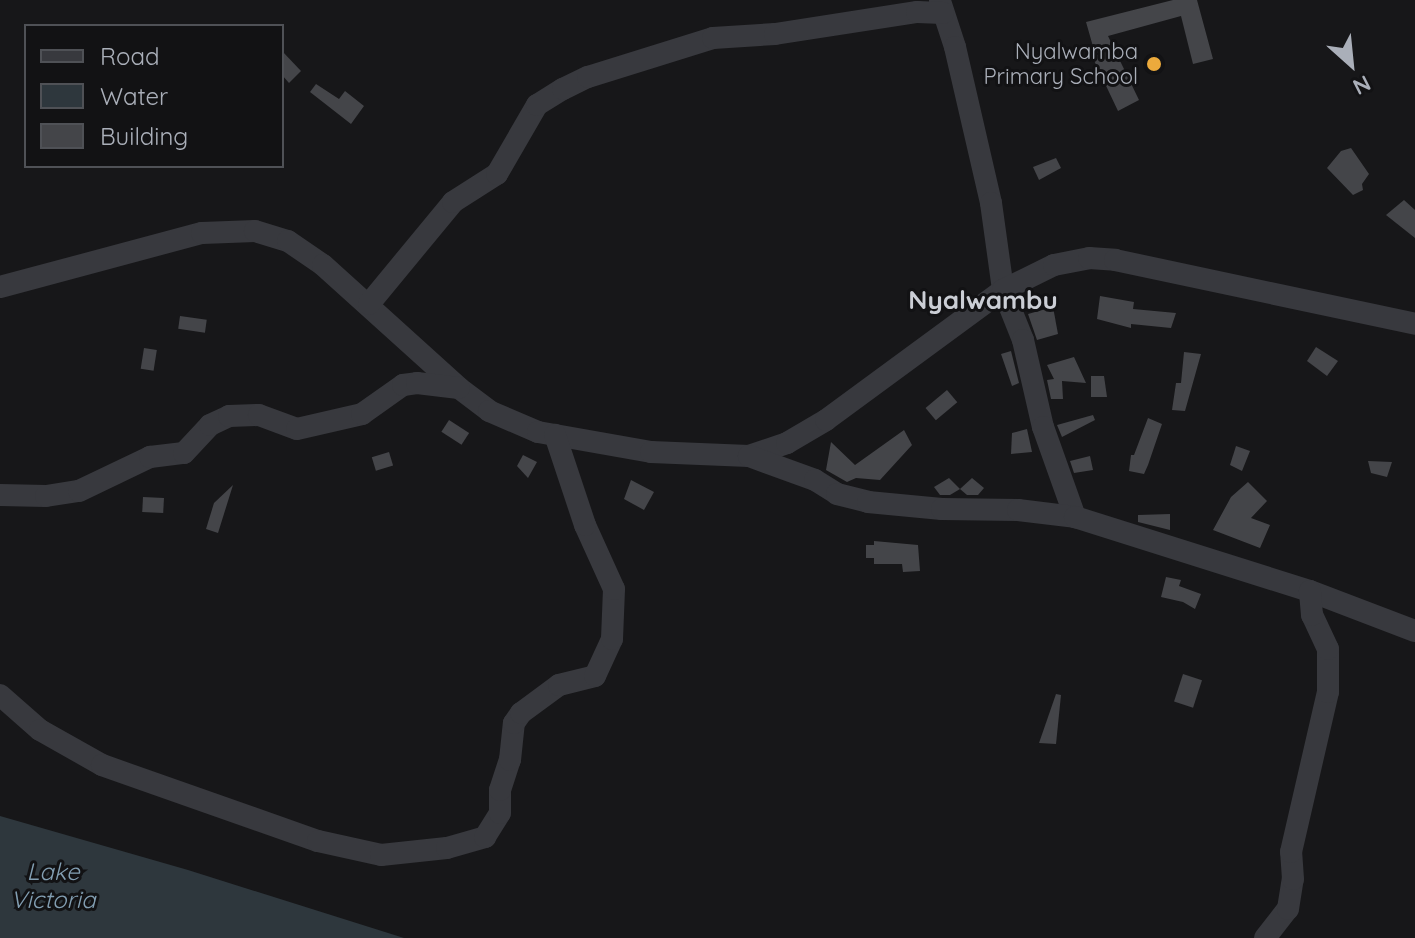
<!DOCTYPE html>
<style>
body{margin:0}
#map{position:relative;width:1415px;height:938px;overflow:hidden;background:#171719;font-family:Quicksand,sans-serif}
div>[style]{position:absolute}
.water>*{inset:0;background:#2e373d}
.building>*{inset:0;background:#444549;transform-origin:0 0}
.minor>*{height:22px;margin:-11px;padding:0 11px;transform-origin:11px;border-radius:11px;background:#38393e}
.dots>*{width:22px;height:22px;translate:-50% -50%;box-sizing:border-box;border:4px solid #121214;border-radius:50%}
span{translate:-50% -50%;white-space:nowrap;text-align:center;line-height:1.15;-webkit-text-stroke:6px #121214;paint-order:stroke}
.poi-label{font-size:22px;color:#aaafb9}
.right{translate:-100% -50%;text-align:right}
.water-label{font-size:24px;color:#829eb2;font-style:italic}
.quarter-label{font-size:26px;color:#cbced5;font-weight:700}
.legend{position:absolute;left:24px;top:24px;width:260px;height:144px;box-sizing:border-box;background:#121214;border:2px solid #4f5156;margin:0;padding:10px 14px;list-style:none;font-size:24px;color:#aaafb9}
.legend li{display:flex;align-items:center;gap:16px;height:40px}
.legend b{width:40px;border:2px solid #4f5156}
.north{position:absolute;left:1311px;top:24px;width:80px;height:80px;-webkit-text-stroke:6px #121214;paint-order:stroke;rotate:153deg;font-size:22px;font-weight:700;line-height:32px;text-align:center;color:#aaafb9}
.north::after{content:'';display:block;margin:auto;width:28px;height:36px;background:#aaafb9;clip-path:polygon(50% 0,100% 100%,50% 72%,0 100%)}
</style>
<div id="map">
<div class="water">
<i style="clip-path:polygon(0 816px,188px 870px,404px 938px,0 938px)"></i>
</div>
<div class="building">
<i style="clip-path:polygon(1173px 0,1197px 0,1213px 59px,1193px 64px,1181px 16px,1108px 36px,1139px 100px,1118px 111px,1090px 52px,1094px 50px,1086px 22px)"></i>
<i style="clip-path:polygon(282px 51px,301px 71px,289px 83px,282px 75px)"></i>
<i style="clip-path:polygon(316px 84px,339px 99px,345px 91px,364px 106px,351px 124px,310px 92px)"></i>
<i style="clip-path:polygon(1351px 148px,1369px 174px,1362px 184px,1363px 190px,1353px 195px,1327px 168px,1341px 151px)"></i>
<i style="clip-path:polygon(1056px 158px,1061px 168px,1039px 180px,1033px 167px)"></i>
<i style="clip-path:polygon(1404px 200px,1415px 210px,1415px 238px,1386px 215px)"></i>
<i style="clip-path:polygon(1100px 296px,1134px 302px,1133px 309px,1176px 313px,1171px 328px,1131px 324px,1131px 328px,1097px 319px)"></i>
<i style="clip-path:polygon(1053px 307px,1058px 334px,1037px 340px,1028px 314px)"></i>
<i style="left:180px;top:316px;width:27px;height:13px;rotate:8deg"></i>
<i style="clip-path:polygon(1316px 347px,1338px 361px,1327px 376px,1307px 361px)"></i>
<i style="left:144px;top:348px;width:13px;height:21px;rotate:9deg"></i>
<i style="clip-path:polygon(1011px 351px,1019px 383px,1012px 386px,1001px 354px)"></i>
<i style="clip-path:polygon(1184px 352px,1201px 354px,1185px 411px,1172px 410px,1176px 383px,1181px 383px)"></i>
<i style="clip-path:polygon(1074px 357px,1086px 383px,1062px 381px,1063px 399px,1051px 399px,1047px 380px,1054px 379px,1047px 365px)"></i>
<i style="clip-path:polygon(1091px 376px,1104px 376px,1107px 397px,1091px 397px)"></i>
<i style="left:947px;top:390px;width:16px;height:28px;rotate:50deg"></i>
<i style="clip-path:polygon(1093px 415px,1095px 420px,1062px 437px,1057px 425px)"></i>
<i style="clip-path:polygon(1148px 418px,1162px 424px,1148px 465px,1144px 474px,1129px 471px,1131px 455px,1134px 455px)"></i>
<i style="left:449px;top:420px;width:24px;height:14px;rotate:33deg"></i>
<i style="clip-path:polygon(1027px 429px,1032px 452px,1011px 454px,1012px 433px)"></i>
<i style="clip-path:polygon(904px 430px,912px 445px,880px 480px,856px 478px,847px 482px,826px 470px,831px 442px,855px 465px)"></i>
<i style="clip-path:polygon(1236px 446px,1250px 451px,1242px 471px,1230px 465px)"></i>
<i style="left:389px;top:452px;width:14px;height:18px;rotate:73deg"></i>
<i style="clip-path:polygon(523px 455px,537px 462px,528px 478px,517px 466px)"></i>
<i style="clip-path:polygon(1090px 456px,1093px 470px,1074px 473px,1070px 461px)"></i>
<i style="clip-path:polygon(1368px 461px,1392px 462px,1387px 477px,1371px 473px)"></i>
<i style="clip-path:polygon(949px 478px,960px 489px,950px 495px,940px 495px,934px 487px)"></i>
<i style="clip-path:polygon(972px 478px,984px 488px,978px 495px,967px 495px,960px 489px)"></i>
<i style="clip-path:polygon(631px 480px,654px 492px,644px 510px,624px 499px)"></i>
<i style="clip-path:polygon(1248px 482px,1267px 501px,1251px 518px,1270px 525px,1260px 548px,1213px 530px,1231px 497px)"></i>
<i style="clip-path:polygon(233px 485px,218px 533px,206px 529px,214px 503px)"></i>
<i style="left:143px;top:497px;width:21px;height:15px;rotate:3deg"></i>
<i style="clip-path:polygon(1170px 514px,1170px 530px,1138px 522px,1138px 515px)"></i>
<i style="clip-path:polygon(874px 541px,918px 545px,920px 571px,903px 572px,902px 564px,874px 564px,874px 558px,866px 558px,866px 545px,874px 545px)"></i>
<i style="clip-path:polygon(1166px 577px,1181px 580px,1179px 586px,1201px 594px,1195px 609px,1183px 602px,1161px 597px)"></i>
<i style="left:1183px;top:674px;width:20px;height:29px;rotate:18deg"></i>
<i style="clip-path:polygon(1056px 694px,1061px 695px,1056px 744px,1039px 743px)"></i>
</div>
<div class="minor">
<i style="left:940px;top:1px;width:48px;rotate:71.9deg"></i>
<i style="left:955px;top:47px;width:160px;rotate:77deg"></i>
<i style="left:991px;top:203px;width:88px;rotate:82.1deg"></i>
<i style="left:1003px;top:290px;width:54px;rotate:68.2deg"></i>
<i style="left:1023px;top:340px;width:89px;rotate:77.1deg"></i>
<i style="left:1043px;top:427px;width:96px;rotate:70.4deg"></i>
<i style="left:0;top:287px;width:209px;rotate:-15deg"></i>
<i style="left:202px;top:233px;width:53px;rotate:-2.2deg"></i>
<i style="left:255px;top:231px;width:34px;rotate:17deg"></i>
<i style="left:288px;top:241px;width:42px;rotate:34.4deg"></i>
<i style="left:323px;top:265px;width:183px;rotate:42.1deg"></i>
<i style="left:459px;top:388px;width:38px;rotate:37deg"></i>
<i style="left:489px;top:411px;width:53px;rotate:23.2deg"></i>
<i style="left:538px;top:432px;width:115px;rotate:10deg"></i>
<i style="left:651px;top:452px;width:98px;rotate:2.3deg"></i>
<i style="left:749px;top:456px;width:40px;rotate:-18.9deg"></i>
<i style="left:787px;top:443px;width:45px;rotate:-30.5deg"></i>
<i style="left:826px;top:420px;width:220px;rotate:-36.3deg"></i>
<i style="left:1003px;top:290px;width:57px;rotate:-26.1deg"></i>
<i style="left:1054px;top:265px;width:36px;rotate:-11deg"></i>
<i style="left:1089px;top:258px;width:26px;rotate:4deg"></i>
<i style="left:1115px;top:260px;width:307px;rotate:12deg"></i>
<i style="left:369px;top:304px;width:132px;rotate:-50.5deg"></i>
<i style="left:453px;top:202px;width:52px;rotate:-32.5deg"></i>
<i style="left:497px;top:174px;width:80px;rotate:-59.9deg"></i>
<i style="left:537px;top:105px;width:31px;rotate:-32deg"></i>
<i style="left:563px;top:89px;width:28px;rotate:-26deg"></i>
<i style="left:588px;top:77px;width:131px;rotate:-17.3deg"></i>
<i style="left:713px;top:38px;width:62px;rotate:-3.7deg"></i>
<i style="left:775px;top:34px;width:144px;rotate:-8.8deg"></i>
<i style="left:917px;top:12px;width:26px;rotate:2deg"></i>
<i style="left:749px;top:456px;width:70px;rotate:20deg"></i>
<i style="left:815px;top:480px;width:26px;rotate:32deg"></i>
<i style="left:837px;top:494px;width:32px;rotate:14deg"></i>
<i style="left:868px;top:502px;width:74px;rotate:5.4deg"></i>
<i style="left:942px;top:509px;width:76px;rotate:0.8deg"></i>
<i style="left:1018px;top:510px;width:57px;rotate:7deg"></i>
<i style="left:1075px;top:517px;width:246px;rotate:17.5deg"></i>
<i style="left:1310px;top:591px;width:112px;rotate:20.9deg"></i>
<i style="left:0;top:495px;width:46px;rotate:1.2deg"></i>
<i style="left:46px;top:496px;width:33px;rotate:-9deg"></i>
<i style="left:79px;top:491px;width:79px;rotate:-25.6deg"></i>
<i style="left:150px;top:457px;width:34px;rotate:-7deg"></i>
<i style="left:184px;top:453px;width:38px;rotate:-47deg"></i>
<i style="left:210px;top:425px;width:21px;rotate:-25deg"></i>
<i style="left:229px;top:416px;width:30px;rotate:-2deg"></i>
<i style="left:259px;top:415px;width:40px;rotate:20.2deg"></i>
<i style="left:297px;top:429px;width:67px;rotate:-13deg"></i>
<i style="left:362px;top:414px;width:50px;rotate:-35.3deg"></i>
<i style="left:403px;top:385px;width:14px;rotate:-8deg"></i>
<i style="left:417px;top:383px;width:42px;rotate:6.8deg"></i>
<i style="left:0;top:695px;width:53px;rotate:41.2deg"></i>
<i style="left:40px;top:730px;width:71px;rotate:29.4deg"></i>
<i style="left:102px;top:765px;width:229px;rotate:19.4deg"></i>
<i style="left:318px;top:841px;width:65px;rotate:12.5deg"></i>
<i style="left:381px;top:855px;width:66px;rotate:-6.1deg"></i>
<i style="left:447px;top:848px;width:40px;rotate:-16deg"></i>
<i style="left:485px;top:837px;width:28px;rotate:-58deg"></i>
<i style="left:500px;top:813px;width:23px;rotate:-90deg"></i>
<i style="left:500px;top:790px;width:32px;rotate:-72deg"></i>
<i style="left:510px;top:760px;width:37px;rotate:-84deg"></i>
<i style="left:514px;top:723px;width:12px;rotate:-55deg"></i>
<i style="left:521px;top:713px;width:47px;rotate:-36.4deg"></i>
<i style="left:559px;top:685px;width:37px;rotate:-14deg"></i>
<i style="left:595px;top:676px;width:41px;rotate:-65.3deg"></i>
<i style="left:612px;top:639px;width:50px;rotate:-87.7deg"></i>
<i style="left:614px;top:589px;width:70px;rotate:-114.4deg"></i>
<i style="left:585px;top:525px;width:95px;rotate:-108.4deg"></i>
<i style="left:1265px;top:938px;width:37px;rotate:-52deg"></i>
<i style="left:1288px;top:909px;width:30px;rotate:-81deg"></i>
<i style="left:1293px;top:879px;width:27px;rotate:-94deg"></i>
<i style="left:1291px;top:852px;width:164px;rotate:-77deg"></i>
<i style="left:1328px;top:692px;width:43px;rotate:-90deg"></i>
<i style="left:1328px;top:649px;width:38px;rotate:-115deg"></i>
<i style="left:1312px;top:615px;width:24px;rotate:-95deg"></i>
</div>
<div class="dots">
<i style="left:1154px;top:64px;background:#ecaa3c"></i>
</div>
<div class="poi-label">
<span class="right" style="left:1138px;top:64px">Nyalwamba<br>Primary School</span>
</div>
<div class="water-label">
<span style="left:53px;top:886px">Lake<br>Victoria</span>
</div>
<div class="quarter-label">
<span style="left:983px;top:300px">Nyalwambu</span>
</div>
<ul class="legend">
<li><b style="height:10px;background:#38393e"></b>Road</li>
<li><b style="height:22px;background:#2e373d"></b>Water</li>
<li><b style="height:22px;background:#444549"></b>Building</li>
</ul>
<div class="north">N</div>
</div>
